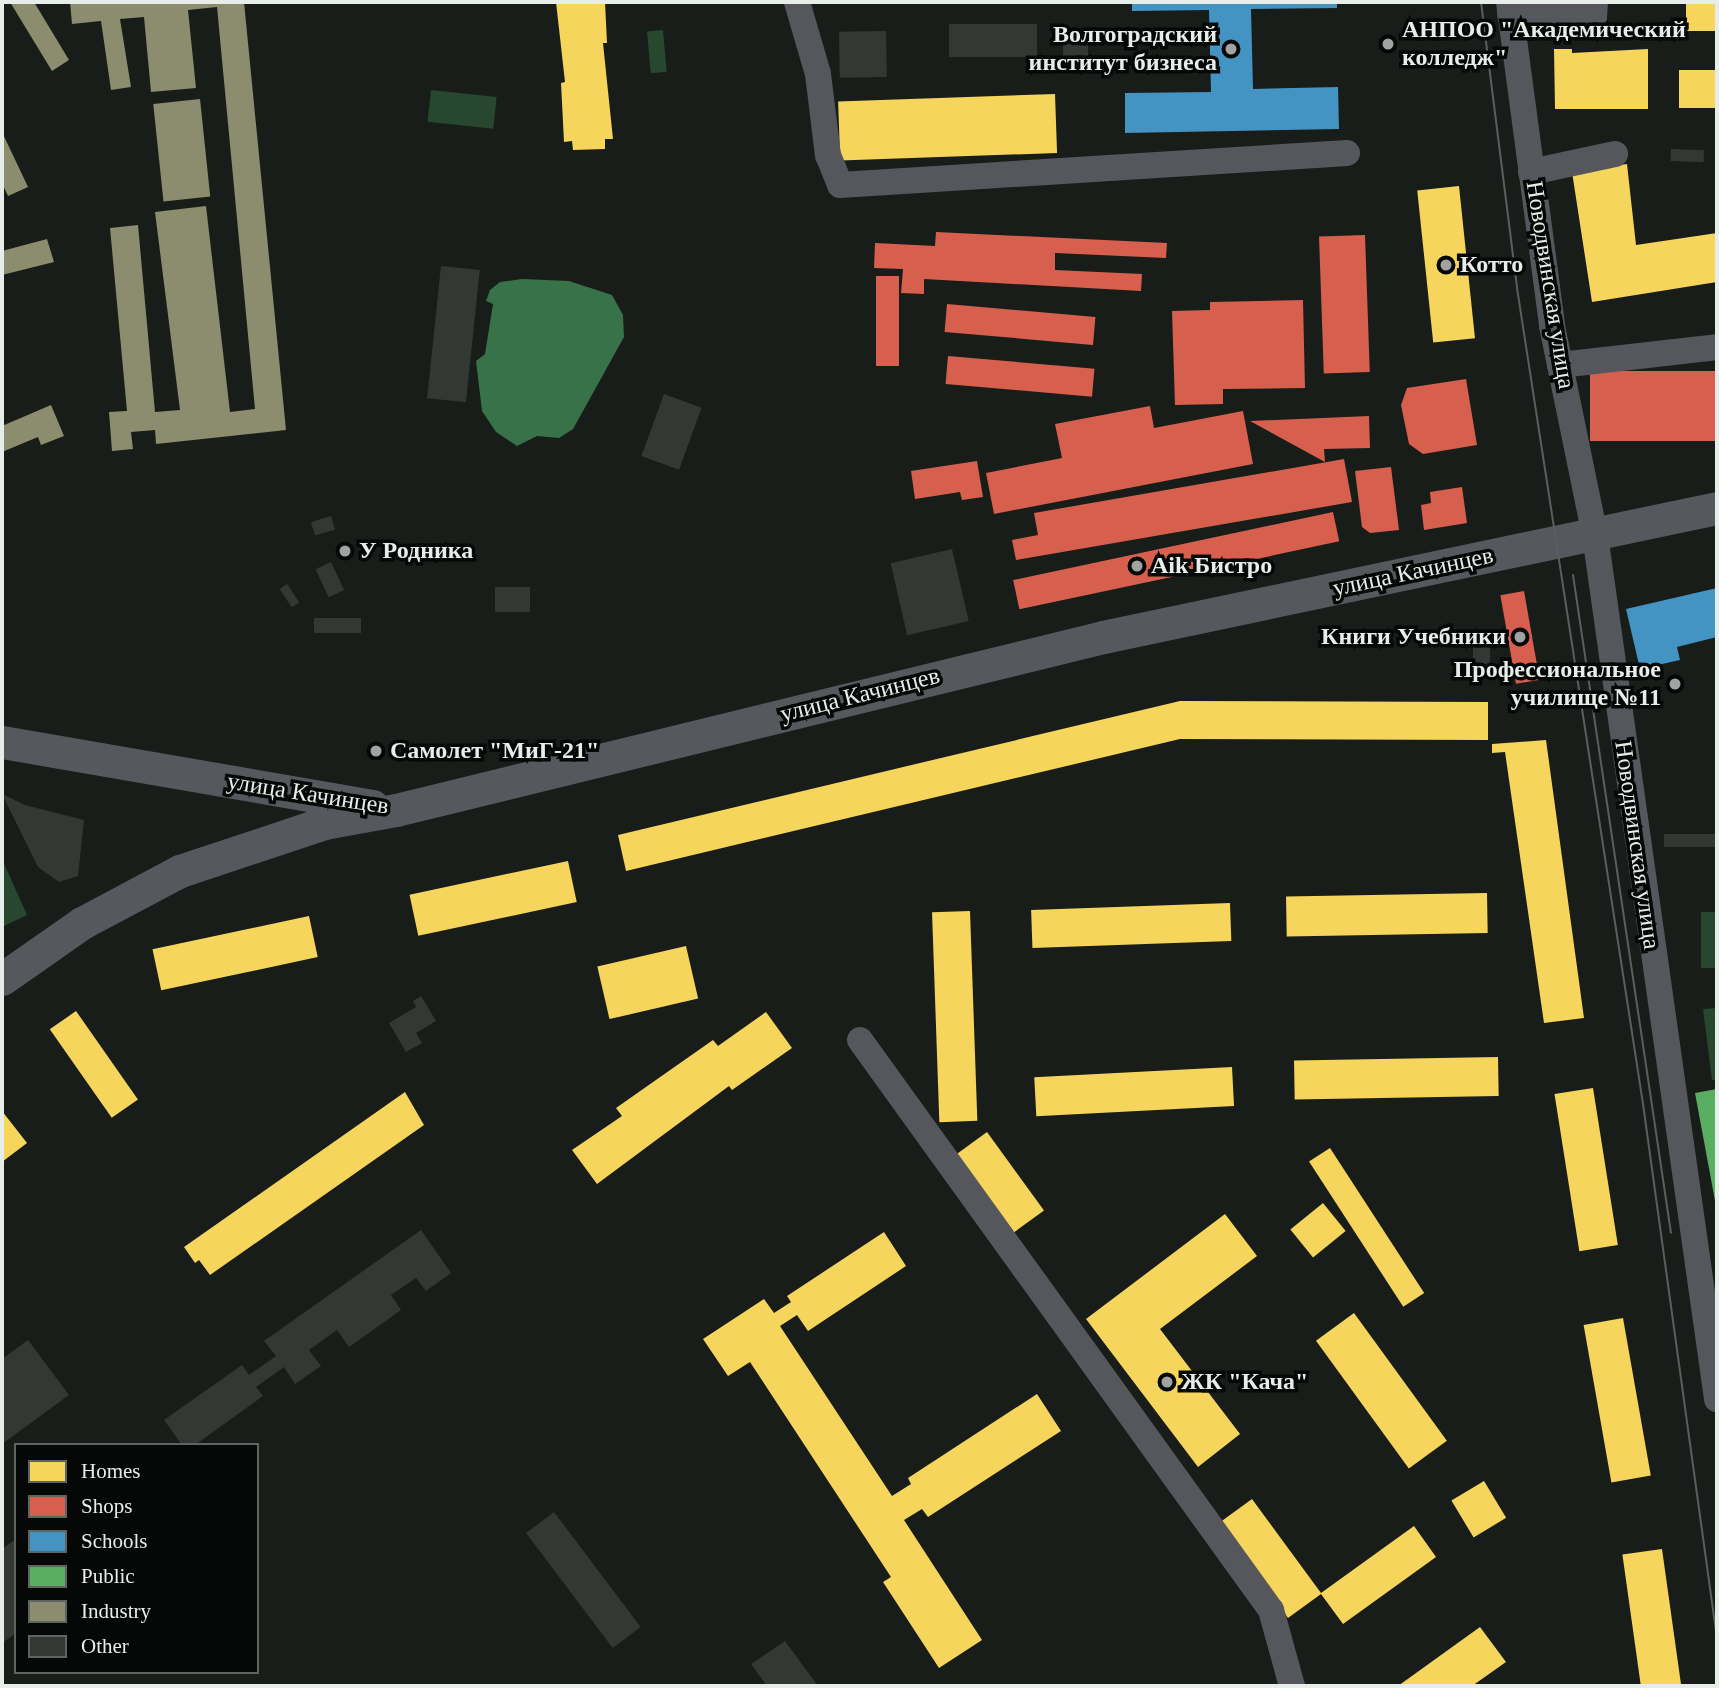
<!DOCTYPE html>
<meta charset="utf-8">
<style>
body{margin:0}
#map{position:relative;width:1719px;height:1688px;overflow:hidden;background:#191d19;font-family:"Times New Roman",serif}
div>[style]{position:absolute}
.green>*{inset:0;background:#27472f;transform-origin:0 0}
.water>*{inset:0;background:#387248}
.homes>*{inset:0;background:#f6d55c;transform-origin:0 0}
.shops>*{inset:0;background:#d6604d;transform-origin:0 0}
.schools>*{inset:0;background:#4393c3}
.public>*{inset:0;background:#5aae61}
.industry>*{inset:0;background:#8c8c6e;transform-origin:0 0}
.building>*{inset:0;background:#343834;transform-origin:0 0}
.minor>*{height:26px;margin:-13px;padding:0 13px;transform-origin:13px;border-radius:13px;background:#56575d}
.major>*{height:33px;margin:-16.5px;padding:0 16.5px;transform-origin:16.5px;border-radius:16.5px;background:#57585d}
.tram>*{height:2px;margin:-1px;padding:0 1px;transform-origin:1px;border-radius:1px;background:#5b5d5f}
.dots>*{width:19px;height:19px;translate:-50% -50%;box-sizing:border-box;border:4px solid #050806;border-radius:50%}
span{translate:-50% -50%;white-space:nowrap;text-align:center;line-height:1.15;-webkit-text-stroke:7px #050806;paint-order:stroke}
.poi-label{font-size:24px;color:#e7ede8;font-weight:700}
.left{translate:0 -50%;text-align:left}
.right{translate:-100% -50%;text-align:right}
.street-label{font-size:24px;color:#e7ede8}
.frame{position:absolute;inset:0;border:4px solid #e7ede8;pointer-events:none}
.legend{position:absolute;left:14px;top:1443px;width:245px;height:231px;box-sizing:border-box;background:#050806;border:2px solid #5f6460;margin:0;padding:9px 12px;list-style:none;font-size:21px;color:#e7ede8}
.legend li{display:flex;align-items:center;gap:14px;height:35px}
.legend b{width:35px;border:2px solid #5f6460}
</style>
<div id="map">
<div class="green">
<i style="left:663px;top:30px;width:42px;height:16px;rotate:85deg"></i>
<i style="left:431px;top:90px;width:66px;height:32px;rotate:6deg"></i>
<i style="clip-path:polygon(2px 859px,27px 915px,2px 927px)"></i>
<i style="left:1717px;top:912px;width:56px;height:16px;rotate:90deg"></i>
<i style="clip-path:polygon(1717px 1008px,1717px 1080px,1712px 1080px,1703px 1009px)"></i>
</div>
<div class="water">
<i style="clip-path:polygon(522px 279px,569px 281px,612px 295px,623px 315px,624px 337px,573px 429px,559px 438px,537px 436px,517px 446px,496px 432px,482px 411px,476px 361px,485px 354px,493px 304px,486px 301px,490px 290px,500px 282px)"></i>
</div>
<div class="homes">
<i style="clip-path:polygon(556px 2px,605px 2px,607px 43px,603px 43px,613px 139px,605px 139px,605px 149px,573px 150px,572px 141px,564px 142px,561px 83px,565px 82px)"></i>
<i style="left:1686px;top:2px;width:29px;height:29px"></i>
<i style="clip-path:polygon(1554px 49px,1572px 49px,1572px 53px,1648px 49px,1648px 109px,1555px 109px)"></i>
<i style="left:1717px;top:70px;width:38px;height:38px;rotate:90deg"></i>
<i style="left:1055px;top:94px;width:59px;height:217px;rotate:88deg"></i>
<i style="clip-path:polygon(1627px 164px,1636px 245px,1717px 233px,1717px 282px,1592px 302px,1572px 172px)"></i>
<i style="left:1459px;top:186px;width:153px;height:42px;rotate:84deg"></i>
<i style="clip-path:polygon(1180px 701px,1488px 702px,1488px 740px,1180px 739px,626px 871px,618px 835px)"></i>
<i style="clip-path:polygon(1546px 740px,1584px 1018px,1544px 1023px,1505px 752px,1492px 753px,1492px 744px)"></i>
<i style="left:568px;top:861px;width:42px;height:162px;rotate:78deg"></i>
<i style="left:1487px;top:893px;width:40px;height:201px;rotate:89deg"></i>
<i style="left:1230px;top:903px;width:38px;height:199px;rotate:88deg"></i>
<i style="left:970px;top:911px;width:210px;height:38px;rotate:88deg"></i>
<i style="left:309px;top:916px;width:42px;height:160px;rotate:78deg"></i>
<i style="left:686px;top:946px;width:54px;height:91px;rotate:77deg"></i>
<i style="left:76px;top:1011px;width:108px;height:32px;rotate:55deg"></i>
<i style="clip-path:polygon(766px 1012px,792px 1048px,732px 1090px,729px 1086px,597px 1184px,572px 1150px,622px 1116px,616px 1108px,713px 1040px,718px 1046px)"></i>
<i style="left:1498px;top:1057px;width:39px;height:204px;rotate:89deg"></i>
<i style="left:1232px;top:1067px;width:39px;height:198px;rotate:87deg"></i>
<i style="left:1593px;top:1088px;width:159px;height:39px;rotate:81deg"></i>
<i style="clip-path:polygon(405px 1092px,424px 1125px,210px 1275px,199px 1260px,195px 1263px,184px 1247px)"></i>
<i style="clip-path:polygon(2px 1111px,27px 1143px,2px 1162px)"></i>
<i style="left:987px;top:1132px;width:97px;height:39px;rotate:54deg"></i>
<i style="left:1330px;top:1148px;width:173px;height:25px;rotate:57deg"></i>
<i style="left:1323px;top:1203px;width:36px;height:42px;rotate:51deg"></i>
<i style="clip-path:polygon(1225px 1214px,1257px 1256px,1160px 1329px,1240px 1434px,1198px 1467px,1086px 1319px)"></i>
<i style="clip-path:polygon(884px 1232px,906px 1266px,808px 1331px,797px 1315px,780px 1326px,892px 1496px,911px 1484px,908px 1478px,1037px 1394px,1061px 1431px,928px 1517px,922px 1509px,904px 1520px,982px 1640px,939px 1668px,883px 1582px,891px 1577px,750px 1362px,728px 1376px,703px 1339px,764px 1299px,774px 1313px,791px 1302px,787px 1296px)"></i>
<i style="left:1354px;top:1313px;width:158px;height:47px;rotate:54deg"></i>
<i style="left:1623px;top:1318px;width:160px;height:40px;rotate:80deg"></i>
<i style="left:1484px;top:1481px;width:43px;height:38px;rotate:59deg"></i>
<i style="clip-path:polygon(1252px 1499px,1321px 1593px,1414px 1526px,1436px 1557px,1343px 1624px,1321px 1594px,1288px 1618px,1219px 1523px)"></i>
<i style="left:1662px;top:1549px;width:138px;height:40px;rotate:82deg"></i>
<i style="clip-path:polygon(1480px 1627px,1506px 1662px,1472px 1686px,1398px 1686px)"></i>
</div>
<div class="shops">
<i style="clip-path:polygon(936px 232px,1167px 243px,1166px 258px,1055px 253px,1055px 270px,1142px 274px,1141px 291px,924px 279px,924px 294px,901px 293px,903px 269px,874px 268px,875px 243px,935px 246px)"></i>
<i style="left:1365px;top:235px;width:137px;height:46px;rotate:88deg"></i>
<i style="left:876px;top:276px;width:23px;height:90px"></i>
<i style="clip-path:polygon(1303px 300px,1305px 388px,1223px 389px,1223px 404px,1175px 405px,1172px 311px,1210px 310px,1210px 302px)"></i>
<i style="left:947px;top:304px;width:149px;height:28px;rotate:5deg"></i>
<i style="left:948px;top:356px;width:147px;height:28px;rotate:5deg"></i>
<i style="left:1717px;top:371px;width:70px;height:127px;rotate:90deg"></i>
<i style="clip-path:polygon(1466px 379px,1477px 445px,1423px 454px,1409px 444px,1401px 405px,1407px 388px)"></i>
<i style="clip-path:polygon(1150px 406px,1154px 428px,1243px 411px,1253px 464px,994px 514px,986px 473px,1062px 458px,1055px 424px)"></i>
<i style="clip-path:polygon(1369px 416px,1370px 448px,1324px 449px,1325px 462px,1250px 421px)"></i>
<i style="clip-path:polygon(1344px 459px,1352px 502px,1016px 560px,1012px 540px,1038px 535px,1034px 513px)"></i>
<i style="clip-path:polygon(977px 461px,983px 497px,962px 500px,960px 492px,915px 499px,911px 471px)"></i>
<i style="clip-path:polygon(1391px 467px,1399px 530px,1370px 533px,1362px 527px,1355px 471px)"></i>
<i style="clip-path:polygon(1462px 487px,1467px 523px,1424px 530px,1421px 505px,1431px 503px,1430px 492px)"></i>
<i style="left:1333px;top:512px;width:30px;height:327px;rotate:78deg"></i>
<i style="left:1524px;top:591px;width:90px;height:24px;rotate:80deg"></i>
</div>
<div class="schools">
<i style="clip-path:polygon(1132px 2px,1337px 2px,1337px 8px,1251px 9px,1253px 89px,1338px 87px,1339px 129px,1125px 133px,1125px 93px,1211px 92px,1209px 10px,1132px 11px)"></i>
<i style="clip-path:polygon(1717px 588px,1717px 637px,1677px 647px,1680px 660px,1640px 669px,1626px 609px)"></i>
</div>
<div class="public">
<i style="clip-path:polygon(1717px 1089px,1717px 1206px,1716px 1206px,1695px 1093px)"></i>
</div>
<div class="industry">
<i style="clip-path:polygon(10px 2px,34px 2px,69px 60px,52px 71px)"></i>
<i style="clip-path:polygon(70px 2px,244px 2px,286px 430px,156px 444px,155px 430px,131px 432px,133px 449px,112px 451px,109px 412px,127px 411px,110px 228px,138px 225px,155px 412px,180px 410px,155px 212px,206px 206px,230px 412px,255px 409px,217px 7px,188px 10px,196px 88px,151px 92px,144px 17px,120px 19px,131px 87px,111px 90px,101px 21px,72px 24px)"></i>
<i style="left:200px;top:99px;width:98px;height:47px;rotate:84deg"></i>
<i style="clip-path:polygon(2px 132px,28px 187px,8px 196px,2px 183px)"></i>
<i style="clip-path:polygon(47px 239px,54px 262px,2px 275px,2px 251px)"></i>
<i style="clip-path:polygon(51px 405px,64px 436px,41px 445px,38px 437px,2px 452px,2px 426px)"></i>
</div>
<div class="building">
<i style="left:949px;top:24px;width:88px;height:33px"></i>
<i style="left:886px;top:31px;width:46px;height:47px;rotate:89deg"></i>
<i style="left:1063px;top:35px;width:25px;height:31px"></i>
<i style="left:1671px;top:149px;width:33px;height:12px;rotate:2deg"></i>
<i style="left:441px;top:266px;width:39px;height:133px;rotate:6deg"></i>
<i style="left:664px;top:394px;width:40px;height:66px;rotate:20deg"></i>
<i style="left:331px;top:516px;width:14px;height:21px;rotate:73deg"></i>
<i style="left:952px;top:549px;width:74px;height:63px;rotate:77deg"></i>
<i style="left:331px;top:562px;width:31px;height:17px;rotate:65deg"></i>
<i style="left:287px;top:584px;width:22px;height:9px;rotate:56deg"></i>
<i style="left:530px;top:587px;width:25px;height:35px;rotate:90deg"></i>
<i style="left:314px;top:618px;width:47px;height:15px"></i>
<i style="left:1473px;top:631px;width:17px;height:43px"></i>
<i style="clip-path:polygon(2px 794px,25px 805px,84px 820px,78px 876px,59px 882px,38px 867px)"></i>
<i style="left:1717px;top:834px;width:13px;height:53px;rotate:90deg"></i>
<i style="clip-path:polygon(421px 996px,436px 1021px,416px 1033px,422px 1043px,406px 1052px,389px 1023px,416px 1007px,413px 1001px)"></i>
<i style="clip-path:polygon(421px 1230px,451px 1273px,426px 1291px,416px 1278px,391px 1295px,401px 1310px,349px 1347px,337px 1330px,309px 1350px,321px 1366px,295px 1384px,284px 1367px,256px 1387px,263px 1396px,195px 1445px,182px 1445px,164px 1420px,242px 1365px,249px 1375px,276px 1356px,264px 1341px)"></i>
<i style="clip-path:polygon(28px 1340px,69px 1395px,2px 1444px,2px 1359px)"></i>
<i style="left:554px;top:1512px;width:144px;height:35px;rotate:53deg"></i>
<i style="clip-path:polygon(16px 1539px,16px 1633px,2px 1643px,2px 1549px)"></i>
<i style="clip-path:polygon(785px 1641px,818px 1686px,767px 1686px,751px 1664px)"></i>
</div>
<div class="minor">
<i style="left:797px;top:2px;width:75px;rotate:73.7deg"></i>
<i style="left:818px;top:74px;width:82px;rotate:83deg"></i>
<i style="left:828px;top:155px;width:32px;rotate:68deg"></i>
<i style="left:840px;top:185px;width:508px;rotate:-3.61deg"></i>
<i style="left:1509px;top:2px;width:327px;rotate:82.4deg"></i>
<i style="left:1552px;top:326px;width:213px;rotate:78.4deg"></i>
<i style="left:1595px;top:535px;width:873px;rotate:81.96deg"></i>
<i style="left:1510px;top:14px;width:84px;rotate:2deg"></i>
<i style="left:1594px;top:17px;width:15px;rotate:-86deg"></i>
<i style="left:1531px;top:172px;width:86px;rotate:-12.1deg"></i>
<i style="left:1560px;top:365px;width:158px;rotate:-6.5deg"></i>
<i style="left:860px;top:1040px;width:703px;rotate:54.21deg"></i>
<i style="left:1271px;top:1610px;width:79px;rotate:74.6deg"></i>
</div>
<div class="major">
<i style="left:2px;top:742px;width:376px;rotate:9.8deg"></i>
<i style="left:2px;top:979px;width:98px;rotate:-35deg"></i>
<i style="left:82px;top:923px;width:111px;rotate:-28deg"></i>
<i style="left:180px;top:871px;width:152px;rotate:-18.4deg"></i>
<i style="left:324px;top:823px;width:73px;rotate:-10.2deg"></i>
<i style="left:396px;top:810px;width:728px;rotate:-13.75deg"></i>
<i style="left:1103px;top:637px;width:627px;rotate:-11.87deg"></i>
</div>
<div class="tram">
<i style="left:1481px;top:2px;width:288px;rotate:82.8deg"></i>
<i style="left:1517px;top:288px;width:826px;rotate:81.22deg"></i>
<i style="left:1643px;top:1104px;width:540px;rotate:82.12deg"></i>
<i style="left:1573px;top:575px;width:665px;rotate:81.53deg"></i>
</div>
<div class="dots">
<i style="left:1388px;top:44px;background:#9fa4a0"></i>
<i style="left:1231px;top:49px;background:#9fa4a0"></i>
<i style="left:1446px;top:265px;background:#9fa4a0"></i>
<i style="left:345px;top:551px;background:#9fa4a0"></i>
<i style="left:1137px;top:566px;background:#9fa4a0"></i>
<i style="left:1520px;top:637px;background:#9fa4a0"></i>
<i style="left:1675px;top:684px;background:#9fa4a0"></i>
<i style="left:376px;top:751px;background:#9fa4a0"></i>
<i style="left:1167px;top:1382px;background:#9fa4a0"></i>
</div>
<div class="poi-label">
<span class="left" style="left:1402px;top:44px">АНПОО "Академический<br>колледж"</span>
<span class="right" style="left:1217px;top:49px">Волгоградский<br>институт бизнеса</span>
<span class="left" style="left:1460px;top:265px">Котто</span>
<span class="left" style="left:359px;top:551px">У Родника</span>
<span class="left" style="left:1151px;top:566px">Aik Бистро</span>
<span class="right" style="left:1506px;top:637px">Книги Учебники</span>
<span class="right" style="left:1661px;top:684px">Профессиональное<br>училище №11</span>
<span class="left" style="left:390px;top:751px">Самолет "МиГ-21"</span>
<span class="left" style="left:1181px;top:1382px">ЖК "Кача"</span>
</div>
<div class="street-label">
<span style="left:1550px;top:285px;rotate:81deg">Новодвинская улица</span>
<span style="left:1413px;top:572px;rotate:-12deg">улица Качинцев</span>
<span style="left:860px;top:695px;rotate:-14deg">улица Качинцев</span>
<span style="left:308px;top:794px;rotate:9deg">улица Качинцев</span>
<span style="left:1637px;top:845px;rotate:82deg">Новодвинская улица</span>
</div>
<div class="frame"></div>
<ul class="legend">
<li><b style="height:19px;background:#f6d55c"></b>Homes</li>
<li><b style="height:19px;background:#d6604d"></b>Shops</li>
<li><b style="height:19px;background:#4393c3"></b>Schools</li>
<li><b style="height:19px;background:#5aae61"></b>Public</li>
<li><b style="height:19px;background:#8c8c6e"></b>Industry</li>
<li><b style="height:19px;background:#343834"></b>Other</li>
</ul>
</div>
